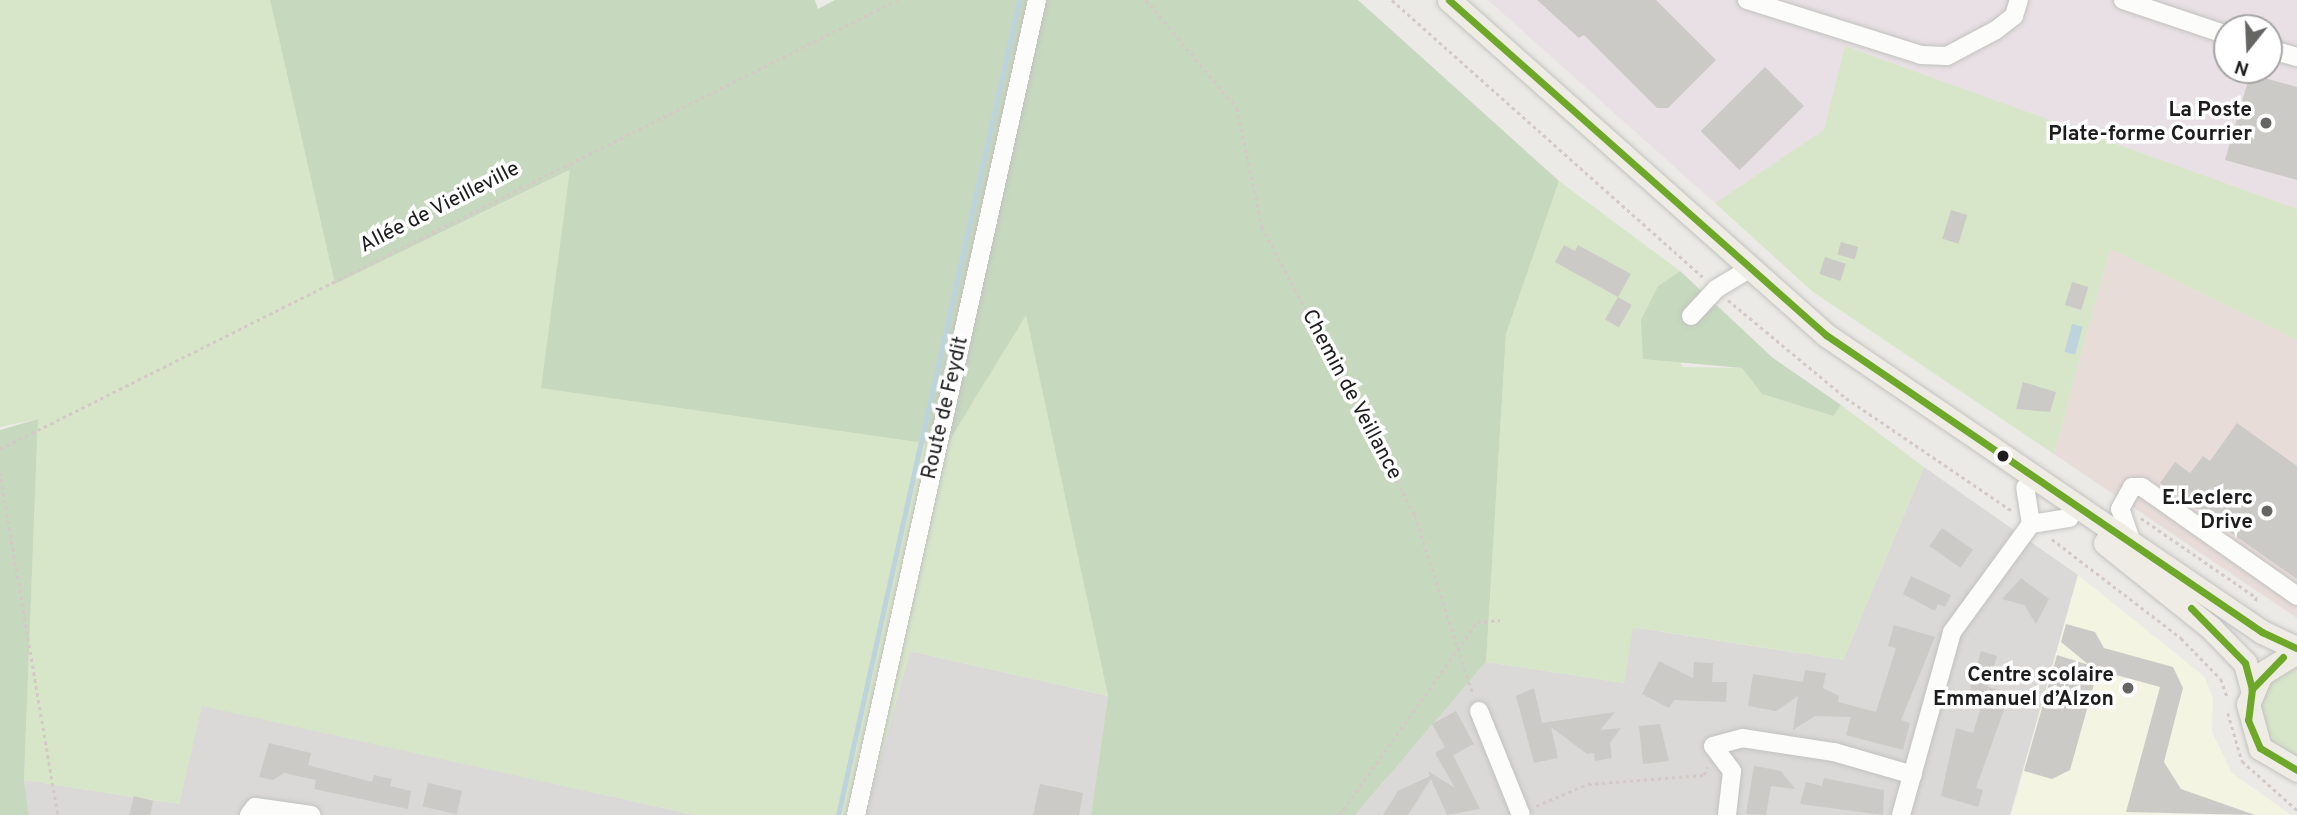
<!DOCTYPE html>
<meta charset="utf-8">
<style>
body{margin:0}
#map{position:relative;width:2297px;height:815px;overflow:hidden;background:#ebeae6;font-family:Overpass,sans-serif}
div>[style]{position:absolute}
.residential>*{inset:0;background:#dad9d7}
.commercial>*{inset:0;background:#e8dcd9}
.industrial>*{inset:0;background:#e8e0e4}
.education>*{inset:0;background:#f3f4e2}
.grass>*{inset:0;background:#d7e6c8}
.forest>*{inset:0;background:#c6d8be}
.water>*{inset:0;background:#bdd4dc;transform-origin:0 0}
.stream>*{height:5px;margin:-2.5px;padding:0 2.5px;transform-origin:2.5px;border-radius:2.5px;background:#bdd4dc}
.building>*{inset:0;background:#cccac7;transform-origin:0 0}
.path>*{height:2.5px;margin-top:-1.25px;transform-origin:0;background:repeating-linear-gradient(90deg,#d4c9c7 0 3.5px,transparent 0 7px)}
.roads{filter:drop-shadow(0 0 2px #c2c2c0) drop-shadow(0 0 2px #c2c2c0)}
.minor>*{height:18px;margin:-9px;padding:0 9px;transform-origin:9px;border-radius:9px;background:#fcfcfb}
.major>*{height:23px;margin:-11.5px;padding:0 11.5px;transform-origin:11.5px;border-radius:11.5px;background:#efece5}
.bus-1>*{height:7px;margin:-3.5px;padding:0 3.5px;transform-origin:3.5px;border-radius:3.5px;background:#6da829}
.dots>*{width:19px;height:19px;translate:-50% -50%;box-sizing:border-box;border:4px solid #fff;border-radius:50%}
span{translate:-50% -50%;white-space:nowrap;text-align:center;line-height:1.15;-webkit-text-stroke:7px #fff;paint-order:stroke}
.poi-label{font-size:21px;color:#1d1d1d;font-weight:700}
.right{translate:-100% -50%;text-align:right}
.street-label{font-size:21px;color:#1d1d1d}
.north{position:absolute;left:2213px;top:14px;width:70px;height:70px;box-sizing:border-box;background:#fff;border:2px solid #a5a5a5;border-radius:50%;rotate:198deg;font-size:19px;font-weight:700;line-height:28px;text-align:center;color:#1d1d1d}
.north::after{content:'';display:block;margin:auto;width:24px;height:32px;background:#656563;clip-path:polygon(50% 0,100% 100%,50% 72%,0 100%)}
</style>
<div id="map">
<div class="residential">
<i style="clip-path:polygon(1924px 467px,2078px 575px,2010px 815px,1355px 815px,1486px 662px,1624px 683px,1632px 627px,1843px 660px)"></i>
<i style="clip-path:polygon(910px 651px,1108px 696px,1091px 815px,865px 815px)"></i>
<i style="clip-path:polygon(201px 705px,695px 815px,29px 815px,24px 780px,179px 804px)"></i>
</div>
<div class="commercial">
<i style="clip-path:polygon(2110px 249px,2297px 340px,2297px 618px,2054px 454px)"></i>
</div>
<div class="industrial">
<i style="clip-path:polygon(evenodd,1488px 0,2297px 0,2297px 209px,1845px 46px,1825px 130px,1715px 203px,1488px 0,2227px 28px,2269px 28px,2269px 70px,2227px 70px,2227px 28px)"></i>
</div>
<div class="education">
<i style="clip-path:polygon(2078px 575px,2205px 677px,2213px 699px,2212px 732px,2232px 773px,2291px 815px,2011px 815px)"></i>
</div>
<div class="grass">
<i style="clip-path:polygon(0 0,270px 0,335px 284px,571px 170px,542px 388px,1026px 314px,1108px 696px,910px 651px,865px 815px,695px 815px,202px 706px,179px 804px,24px 780px,38px 419px,0 427px)"></i>
<i style="clip-path:polygon(1845px 46px,2297px 209px,2297px 340px,2110px 249px,2054px 454px,1813px 292px,1715px 203px,1824px 130px)"></i>
<i style="clip-path:polygon(1559px 181px,1680px 271px,1658px 286px,1682px 367px,1742px 368px,1762px 394px,1832px 416px,1841px 405px,1924px 467px,1843px 660px,1633px 627px,1624px 683px,1486px 662px,1506px 334px)"></i>
<i style="clip-path:polygon(2297px 665px,2297px 757px,2268px 741px,2258px 711px,2267px 682px)"></i>
</div>
<div class="forest">
<i style="clip-path:polygon(270px 0,815px 0,818px 9px,835px 0,1358px 0,1559px 181px,1506px 334px,1486px 662px,1355px 815px,1091px 815px,1108px 696px,1026px 315px,946px 446px,541px 388px,570px 170px,335px 284px)"></i>
<i style="clip-path:polygon(1680px 271px,1773px 358px,1841px 405px,1833px 416px,1762px 394px,1742px 368px,1643px 359px,1641px 320px,1658px 286px)"></i>
<i style="clip-path:polygon(38px 419px,24px 780px,29px 815px,0 815px,0 430px)"></i>
</div>
<div class="water">
<i style="left:2072px;top:324px;width:11px;height:29px;rotate:15deg"></i>
</div>
<div class="stream">
<i style="left:838px;top:815px;width:835px;rotate:-77.48deg"></i>
</div>
<div class="building">
<i style="clip-path:polygon(1537px 0,1656px 0,1716px 60px,1668px 108px,1657px 108px,1584px 35px,1579px 38px)"></i>
<i style="left:1765px;top:67px;width:55px;height:91px;rotate:45deg"></i>
<i style="clip-path:polygon(2250px 74px,2297px 87px,2297px 180px,2225px 160px)"></i>
<i style="left:1951px;top:210px;width:17px;height:30px;rotate:17deg"></i>
<i style="left:1841px;top:242px;width:18px;height:13px;rotate:16deg"></i>
<i style="clip-path:polygon(1564px 245px,1575px 251px,1578px 245px,1631px 274px,1618px 297px,1555px 262px)"></i>
<i style="left:1825px;top:257px;width:22px;height:18px;rotate:18deg"></i>
<i style="left:2072px;top:282px;width:17px;height:24px;rotate:17deg"></i>
<i style="left:1618px;top:297px;width:16px;height:26px;rotate:30deg"></i>
<i style="clip-path:polygon(2023px 382px,2056px 392px,2050px 412px,2016px 409px)"></i>
<i style="clip-path:polygon(2237px 423px,2297px 466px,2297px 579px,2160px 483px,2175px 462px,2190px 473px,2203px 456px,2210px 461px)"></i>
<i style="left:1942px;top:528px;width:38px;height:22px;rotate:35deg"></i>
<i style="clip-path:polygon(1911px 576px,1951px 595px,1945px 607px,1938px 604px,1935px 611px,1903px 594px)"></i>
<i style="clip-path:polygon(2021px 578px,2049px 599px,2036px 624px,2024px 605px,2002px 599px)"></i>
<i style="clip-path:polygon(2066px 624px,2095px 632px,2104px 648px,2173px 667px,2183px 688px,2164px 762px,2181px 789px,2255px 815px,2126px 812px,2160px 687px,2098px 670px,2070px 770px,2052px 779px,2024px 771px,2057px 655px,2089px 665px,2061px 642px)"></i>
<i style="clip-path:polygon(1894px 625px,1935px 637px,1901px 720px,1910px 723px,1903px 750px,1846px 735px,1851px 717px,1815px 716px,1793px 730px,1798px 696px,1776px 711px,1748px 706px,1753px 674px,1803px 682px,1805px 670px,1826px 673px,1823px 688px,1839px 696px,1838px 702px,1876px 712px,1896px 648px,1888px 646px)"></i>
<i style="clip-path:polygon(1981px 651px,1997px 656px,1988px 687px,2010px 693px,1976px 788px,1983px 790px,1978px 807px,1941px 796px,1956px 728px,1973px 733px,1982px 704px,1967px 700px)"></i>
<i style="clip-path:polygon(1659px 661px,1693px 678px,1694px 662px,1713px 663px,1712px 682px,1727px 682px,1726px 702px,1674px 700px,1669px 708px,1642px 694px)"></i>
<i style="clip-path:polygon(1534px 688px,1542px 723px,1615px 712px,1600px 730px,1621px 728px,1610px 743px,1612px 758px,1595px 761px,1594px 753px,1587px 754px,1551px 727px,1558px 758px,1534px 763px,1516px 696px)"></i>
<i style="clip-path:polygon(1456px 711px,1474px 744px,1453px 755px,1480px 809px,1447px 815px,1431px 779px,1408px 815px,1383px 815px,1398px 791px,1430px 776px,1428px 771px,1455px 788px,1435px 753px,1445px 747px,1432px 724px)"></i>
<i style="clip-path:polygon(1660px 724px,1669px 761px,1643px 764px,1639px 726px)"></i>
<i style="clip-path:polygon(269px 743px,311px 753px,308px 765px,372px 782px,374px 775px,392px 779px,390px 786px,411px 791px,408px 809px,314px 789px,316px 780px,284px 773px,273px 780px,259px 777px)"></i>
<i style="clip-path:polygon(1754px 766px,1781px 771px,1795px 789px,1771px 786px,1766px 815px,1746px 814px)"></i>
<i style="clip-path:polygon(1824px 778px,1884px 790px,1883px 815px,1800px 804px,1806px 782px,1822px 786px)"></i>
<i style="left:428px;top:783px;width:35px;height:24px;rotate:13deg"></i>
<i style="clip-path:polygon(1040px 784px,1083px 793px,1079px 815px,1033px 815px)"></i>
<i style="clip-path:polygon(134px 796px,153px 801px,150px 815px,129px 815px)"></i>
</div>
<div class="path">
<i style="left:1146px;top:0;width:141px;rotate:49.9deg"></i>
<i style="left:1237px;top:108px;width:122px;rotate:78.1deg"></i>
<i style="left:1262px;top:227px;width:326px;rotate:62deg"></i>
<i style="left:1415px;top:515px;width:189px;rotate:72.1deg"></i>
<i style="left:1392px;top:0;width:416px;rotate:41.7deg"></i>
<i style="left:1728px;top:300px;width:153px;rotate:39.7deg"></i>
<i style="left:1846px;top:398px;width:201px;rotate:34.2deg"></i>
<i style="left:0;top:449px;width:1003px;rotate:-26.59deg"></i>
<i style="left:0;top:472px;width:348px;rotate:80.4deg"></i>
<i style="left:2141px;top:518px;width:141px;rotate:34.6deg"></i>
<i style="left:2257px;top:598px;width:6px;rotate:121deg"></i>
<i style="left:2052px;top:539px;width:163px;rotate:37.5deg"></i>
<i style="left:2181px;top:638px;width:57px;rotate:45.7deg"></i>
<i style="left:2221px;top:679px;width:21px;rotate:71deg"></i>
<i style="left:2228px;top:713px;width:50px;rotate:73.7deg"></i>
<i style="left:2242px;top:761px;width:74px;rotate:41.7deg"></i>
<i style="left:1536px;top:806px;width:56px;rotate:-22.9deg"></i>
<i style="left:1588px;top:784px;width:116px;rotate:-4.4deg"></i>
<i style="left:1704px;top:775px;width:9px;rotate:-69deg"></i>
<i style="left:1339px;top:815px;width:237px;rotate:-54.4deg"></i>
<i style="left:1477px;top:622px;width:23px;rotate:-5deg"></i>
</div>
<div class="roads">
<div class="minor">
<i style="left:1747px;top:0;width:182px;rotate:17.5deg"></i>
<i style="left:1921px;top:55px;width:26px;rotate:2deg"></i>
<i style="left:1947px;top:56px;width:55px;rotate:-28deg"></i>
<i style="left:1996px;top:30px;width:23px;rotate:-38deg"></i>
<i style="left:2014px;top:16px;width:17px;rotate:-73deg"></i>
<i style="left:2123px;top:0;width:110px;rotate:18.6deg"></i>
<i style="left:2269px;top:49px;width:29px;rotate:16deg"></i>
<i style="left:1691px;top:316px;width:37px;rotate:-47deg"></i>
<i style="left:1716px;top:289px;width:41px;rotate:-31deg"></i>
<i style="left:2031px;top:524px;width:39px;rotate:-9deg"></i>
<i style="left:2132px;top:543px;width:36px;rotate:-109deg"></i>
<i style="left:2120px;top:509px;width:25px;rotate:-61deg"></i>
<i style="left:2132px;top:487px;width:10px"></i>
<i style="left:2142px;top:487px;width:189px;rotate:35.1deg"></i>
<i style="left:1479px;top:711px;width:112px;rotate:68deg"></i>
<i style="left:249px;top:815px;width:10px;rotate:-53deg"></i>
<i style="left:255px;top:807px;width:57px;rotate:8.1deg"></i>
<i style="left:856px;top:815px;width:835px;rotate:-77.48deg"></i>
<i style="left:1727px;top:815px;width:44px;rotate:-83.5deg"></i>
<i style="left:1732px;top:771px;width:31px;rotate:-127deg"></i>
<i style="left:1713px;top:746px;width:30px;rotate:-15deg"></i>
<i style="left:1742px;top:738px;width:93px;rotate:8.7deg"></i>
<i style="left:1834px;top:752px;width:82px;rotate:16.2deg"></i>
<i style="left:1901px;top:815px;width:190px;rotate:-74.4deg"></i>
<i style="left:1952px;top:632px;width:134px;rotate:-53.8deg"></i>
<i style="left:2031px;top:524px;width:37px;rotate:-99deg"></i>
</div>
<div class="major">
<i style="left:1449px;top:0;width:504px;rotate:41.62deg"></i>
<i style="left:1826px;top:335px;width:528px;rotate:34.26deg"></i>
<i style="left:2262px;top:632px;width:38px;rotate:25deg"></i>
<i style="left:2105px;top:543px;width:136px;rotate:38.7deg"></i>
<i style="left:2211px;top:628px;width:49px;rotate:45.8deg"></i>
<i style="left:2245px;top:663px;width:27px;rotate:75deg"></i>
<i style="left:2297px;top:652px;width:42px;rotate:148.6deg"></i>
<i style="left:2261px;top:674px;width:33px;rotate:113deg"></i>
<i style="left:2248px;top:704px;width:46px;rotate:74.7deg"></i>
<i style="left:2260px;top:748px;width:43px;rotate:30.7deg"></i>
</div>
</div>
<div class="bus-1">
<i style="left:1449px;top:0;width:504px;rotate:41.62deg"></i>
<i style="left:1826px;top:335px;width:528px;rotate:34.26deg"></i>
<i style="left:2262px;top:632px;width:38px;rotate:25deg"></i>
<i style="left:2191px;top:608px;width:77px;rotate:45.5deg"></i>
<i style="left:2245px;top:663px;width:27px;rotate:75deg"></i>
<i style="left:2283px;top:657px;width:45px;rotate:134.1deg"></i>
<i style="left:2252px;top:689px;width:31px;rotate:97deg"></i>
<i style="left:2248px;top:720px;width:30px;rotate:67deg"></i>
<i style="left:2260px;top:748px;width:43px;rotate:30.7deg"></i>
</div>
<div class="dots">
<i style="left:2266px;top:123px;background:#656563"></i>
<i style="left:2003px;top:456px;background:#1d1d1d"></i>
<i style="left:2267px;top:511px;background:#656563"></i>
<i style="left:2128px;top:688px;background:#656563"></i>
</div>
<div class="poi-label">
<span class="right" style="left:2252px;top:123px">La Poste<br>Plate-forme Courrier</span>
<span class="right" style="left:2253px;top:511px">E.Leclerc<br>Drive</span>
<span class="right" style="left:2114px;top:688px">Centre scolaire<br>Emmanuel d’Alzon</span>
</div>
<div class="street-label">
<span style="left:440px;top:208px;rotate:-27deg">Allée de Vieilleville</span>
<span style="left:1351px;top:395px;rotate:62deg">Chemin de Veillance</span>
<span style="left:946px;top:408px;rotate:-77deg">Route de Feydit</span>
</div>
<div class="north">N</div>
</div>
